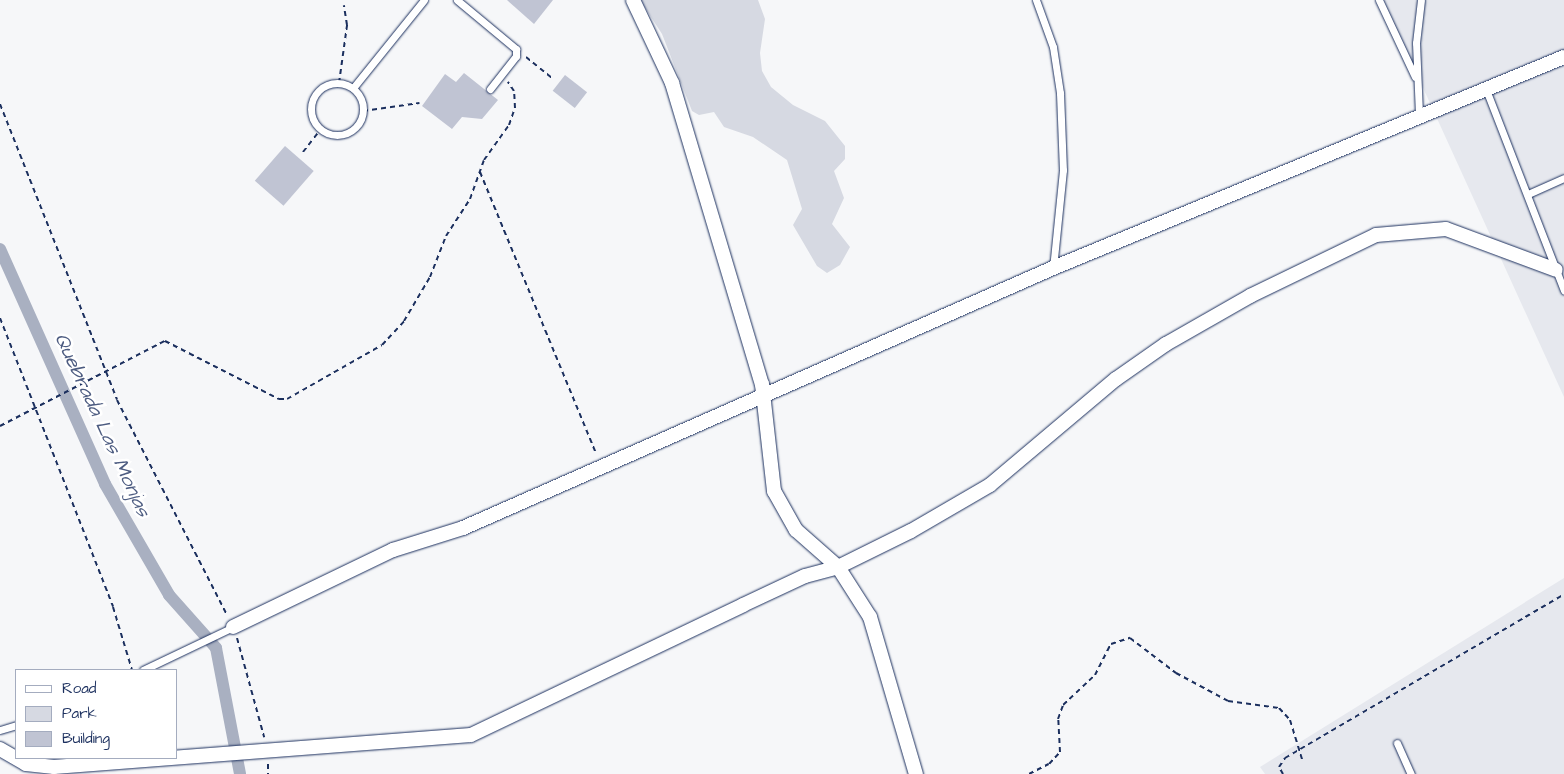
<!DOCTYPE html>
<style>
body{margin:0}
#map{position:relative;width:1564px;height:774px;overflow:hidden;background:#f6f7f9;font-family:"Architects Daughter",sans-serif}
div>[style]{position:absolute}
.built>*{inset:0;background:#e6e8ee}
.green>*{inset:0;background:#d6d9e2}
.canal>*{height:12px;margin:-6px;padding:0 6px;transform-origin:6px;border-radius:6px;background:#a9b0c1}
.building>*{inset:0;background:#c0c4d3;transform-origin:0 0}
.path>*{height:2px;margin-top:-1px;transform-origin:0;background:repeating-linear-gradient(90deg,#1b2f5e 0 5px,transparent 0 9px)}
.roads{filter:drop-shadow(0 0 1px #1b2f5e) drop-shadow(0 0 1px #1b2f5e)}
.service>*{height:7px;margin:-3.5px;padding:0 3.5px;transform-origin:3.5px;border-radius:3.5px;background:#fff}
.service>.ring{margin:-3.5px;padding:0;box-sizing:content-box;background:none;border:7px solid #fff;border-radius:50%}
.minor>*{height:14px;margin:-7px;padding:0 7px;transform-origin:7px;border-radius:7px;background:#fff}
span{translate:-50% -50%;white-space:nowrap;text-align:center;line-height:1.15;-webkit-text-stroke:5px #fff;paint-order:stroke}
.water-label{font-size:20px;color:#4d5c81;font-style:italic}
.legend{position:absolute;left:15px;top:669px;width:162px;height:90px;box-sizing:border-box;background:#fff;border:1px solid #a4acbf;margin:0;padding:6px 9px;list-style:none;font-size:15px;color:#1b2f5e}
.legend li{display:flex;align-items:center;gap:10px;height:25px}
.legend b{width:25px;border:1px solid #a4acbf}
</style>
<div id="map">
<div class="built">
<i style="clip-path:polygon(1383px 0,1564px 0,1564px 397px)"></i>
<i style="clip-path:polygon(1564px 578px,1564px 774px,1265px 774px,1260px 767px)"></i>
</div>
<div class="green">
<i style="clip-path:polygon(640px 0,758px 0,765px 19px,760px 53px,762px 71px,771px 87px,793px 105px,825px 121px,845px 146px,845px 159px,834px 171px,844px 198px,832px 224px,850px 247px,840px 265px,827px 273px,817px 266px,793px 225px,802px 209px,787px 160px,753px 137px,724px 127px,714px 112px,699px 115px,692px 111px,662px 34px)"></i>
</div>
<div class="canal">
<i style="left:0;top:249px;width:257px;rotate:65.9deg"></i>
<i style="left:105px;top:484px;width:128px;rotate:60deg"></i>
<i style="left:169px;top:595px;width:71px;rotate:48.4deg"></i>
<i style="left:216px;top:648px;width:128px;rotate:79.2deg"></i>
</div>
<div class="building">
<i style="clip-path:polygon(507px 0,553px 0,534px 24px)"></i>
<i style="clip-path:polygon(464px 73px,498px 100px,482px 119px,462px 117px,452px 129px,422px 106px,445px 74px,456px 82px)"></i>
<i style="left:565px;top:75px;width:28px;height:20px;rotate:38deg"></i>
<i style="left:285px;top:146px;width:38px;height:46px;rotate:41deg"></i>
</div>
<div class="path">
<i style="left:526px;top:57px;width:35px;rotate:39deg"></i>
<i style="left:339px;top:83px;width:59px;rotate:-82.1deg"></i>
<i style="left:347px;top:25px;width:20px;rotate:-99deg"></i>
<i style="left:0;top:104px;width:318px;rotate:68.4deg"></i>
<i style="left:117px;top:400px;width:242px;rotate:62.9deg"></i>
<i style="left:363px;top:111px;width:57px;rotate:-8.1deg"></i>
<i style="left:303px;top:152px;width:28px;rotate:-52deg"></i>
<i style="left:480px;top:172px;width:305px;rotate:67.6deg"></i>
<i style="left:0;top:318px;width:310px;rotate:68.6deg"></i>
<i style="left:113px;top:607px;width:66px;rotate:73.2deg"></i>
<i style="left:0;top:426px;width:186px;rotate:-27.3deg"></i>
<i style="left:165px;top:341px;width:128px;rotate:27deg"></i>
<i style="left:279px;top:399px;width:8px"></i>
<i style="left:287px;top:399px;width:109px;rotate:-29.6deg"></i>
<i style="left:382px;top:345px;width:33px;rotate:-47deg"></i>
<i style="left:404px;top:321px;width:51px;rotate:-59.4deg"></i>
<i style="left:430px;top:277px;width:44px;rotate:-68.7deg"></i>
<i style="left:446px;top:236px;width:44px;rotate:-57deg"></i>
<i style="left:470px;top:199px;width:41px;rotate:-70.3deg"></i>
<i style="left:484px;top:160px;width:43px;rotate:-54.5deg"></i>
<i style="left:509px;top:125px;width:18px;rotate:-71deg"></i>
<i style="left:515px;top:108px;width:17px;rotate:-93deg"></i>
<i style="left:514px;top:91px;width:11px;rotate:-124deg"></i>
<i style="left:237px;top:638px;width:103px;rotate:74.7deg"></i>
<i style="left:268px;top:764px;width:10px;rotate:90deg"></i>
<i style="left:1029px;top:774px;width:22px;rotate:-27deg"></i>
<i style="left:1049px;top:764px;width:16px;rotate:-47deg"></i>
<i style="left:1060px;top:752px;width:33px;rotate:-93deg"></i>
<i style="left:1058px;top:719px;width:15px;rotate:-70deg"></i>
<i style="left:1063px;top:705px;width:44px;rotate:-43.2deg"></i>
<i style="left:1095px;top:675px;width:35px;rotate:-63deg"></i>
<i style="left:1111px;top:644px;width:20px;rotate:-18deg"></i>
<i style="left:1130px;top:638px;width:58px;rotate:37.3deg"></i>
<i style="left:1176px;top:673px;width:59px;rotate:28.3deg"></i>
<i style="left:1228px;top:701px;width:51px;rotate:7.8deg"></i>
<i style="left:1279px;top:708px;width:16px;rotate:47deg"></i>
<i style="left:1290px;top:720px;width:41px;rotate:72.9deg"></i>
<i style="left:1283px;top:774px;width:8px;rotate:-120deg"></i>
<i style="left:1279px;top:767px;width:11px;rotate:-56deg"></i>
<i style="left:1285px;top:758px;width:324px;rotate:-30.4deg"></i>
</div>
<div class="roads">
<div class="service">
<i style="left:457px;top:0;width:77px;rotate:39.7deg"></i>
<i style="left:516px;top:49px;width:7px;rotate:90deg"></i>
<i style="left:516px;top:56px;width:42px;rotate:128.2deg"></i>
<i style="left:1036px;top:0;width:50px;rotate:70.1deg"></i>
<i style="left:1053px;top:47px;width:47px;rotate:81.3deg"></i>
<i style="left:1060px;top:93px;width:77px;rotate:87.8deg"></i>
<i style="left:1063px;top:170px;width:99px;rotate:95.8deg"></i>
<i style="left:1379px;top:0;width:85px;rotate:64.9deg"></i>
<i class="ring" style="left:311px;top:83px;width:45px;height:45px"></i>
<i style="left:353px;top:88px;width:113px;rotate:-51.1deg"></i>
<i style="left:1487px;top:92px;width:213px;rotate:68.8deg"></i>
<i style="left:1419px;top:114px;width:71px;rotate:-92.4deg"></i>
<i style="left:1416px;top:43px;width:43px;rotate:-83.4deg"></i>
<i style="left:1528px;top:194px;width:39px;rotate:-24deg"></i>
<i style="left:143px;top:670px;width:100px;rotate:-25.5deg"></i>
<i style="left:0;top:730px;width:17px;rotate:-17deg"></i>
<i style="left:1397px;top:743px;width:34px;rotate:66deg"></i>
</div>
<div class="minor">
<i style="left:633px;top:0;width:92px;rotate:64.8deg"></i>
<i style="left:672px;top:83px;width:314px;rotate:73.4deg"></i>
<i style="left:762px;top:384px;width:108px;rotate:83.6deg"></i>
<i style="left:774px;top:491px;width:45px;rotate:60.6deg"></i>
<i style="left:796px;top:530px;width:56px;rotate:41.4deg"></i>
<i style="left:838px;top:567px;width:59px;rotate:57.4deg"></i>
<i style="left:870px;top:617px;width:164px;rotate:73.7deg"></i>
<i style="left:233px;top:627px;width:178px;rotate:-25.7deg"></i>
<i style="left:393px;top:550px;width:73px;rotate:-17.4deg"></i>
<i style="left:463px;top:528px;width:645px;rotate:-23.78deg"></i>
<i style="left:1053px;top:268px;width:553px;rotate:-22.44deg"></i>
<i style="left:0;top:749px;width:30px;rotate:30deg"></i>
<i style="left:26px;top:764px;width:28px;rotate:6deg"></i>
<i style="left:54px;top:767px;width:418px;rotate:-4.4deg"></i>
<i style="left:471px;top:735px;width:301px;rotate:-25.5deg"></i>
<i style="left:743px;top:605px;width:68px;rotate:-25.1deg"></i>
<i style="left:805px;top:576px;width:34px;rotate:-15deg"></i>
<i style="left:838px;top:567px;width:81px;rotate:-26.3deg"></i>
<i style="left:911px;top:531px;width:91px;rotate:-30.2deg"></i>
<i style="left:990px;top:485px;width:165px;rotate:-40.1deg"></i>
<i style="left:1116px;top:379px;width:61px;rotate:-35deg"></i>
<i style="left:1166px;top:344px;width:97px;rotate:-29.7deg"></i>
<i style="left:1250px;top:296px;width:140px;rotate:-25.8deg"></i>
<i style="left:1376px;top:235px;width:70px;rotate:-4.9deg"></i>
<i style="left:1446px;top:229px;width:117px;rotate:20.4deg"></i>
</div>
</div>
<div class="water-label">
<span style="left:102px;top:425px;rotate:65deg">Quebrada Las Monjas</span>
</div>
<ul class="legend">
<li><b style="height:6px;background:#fff"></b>Road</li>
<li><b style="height:14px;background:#d6d9e2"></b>Park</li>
<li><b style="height:14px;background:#c0c4d3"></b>Building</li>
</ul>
</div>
